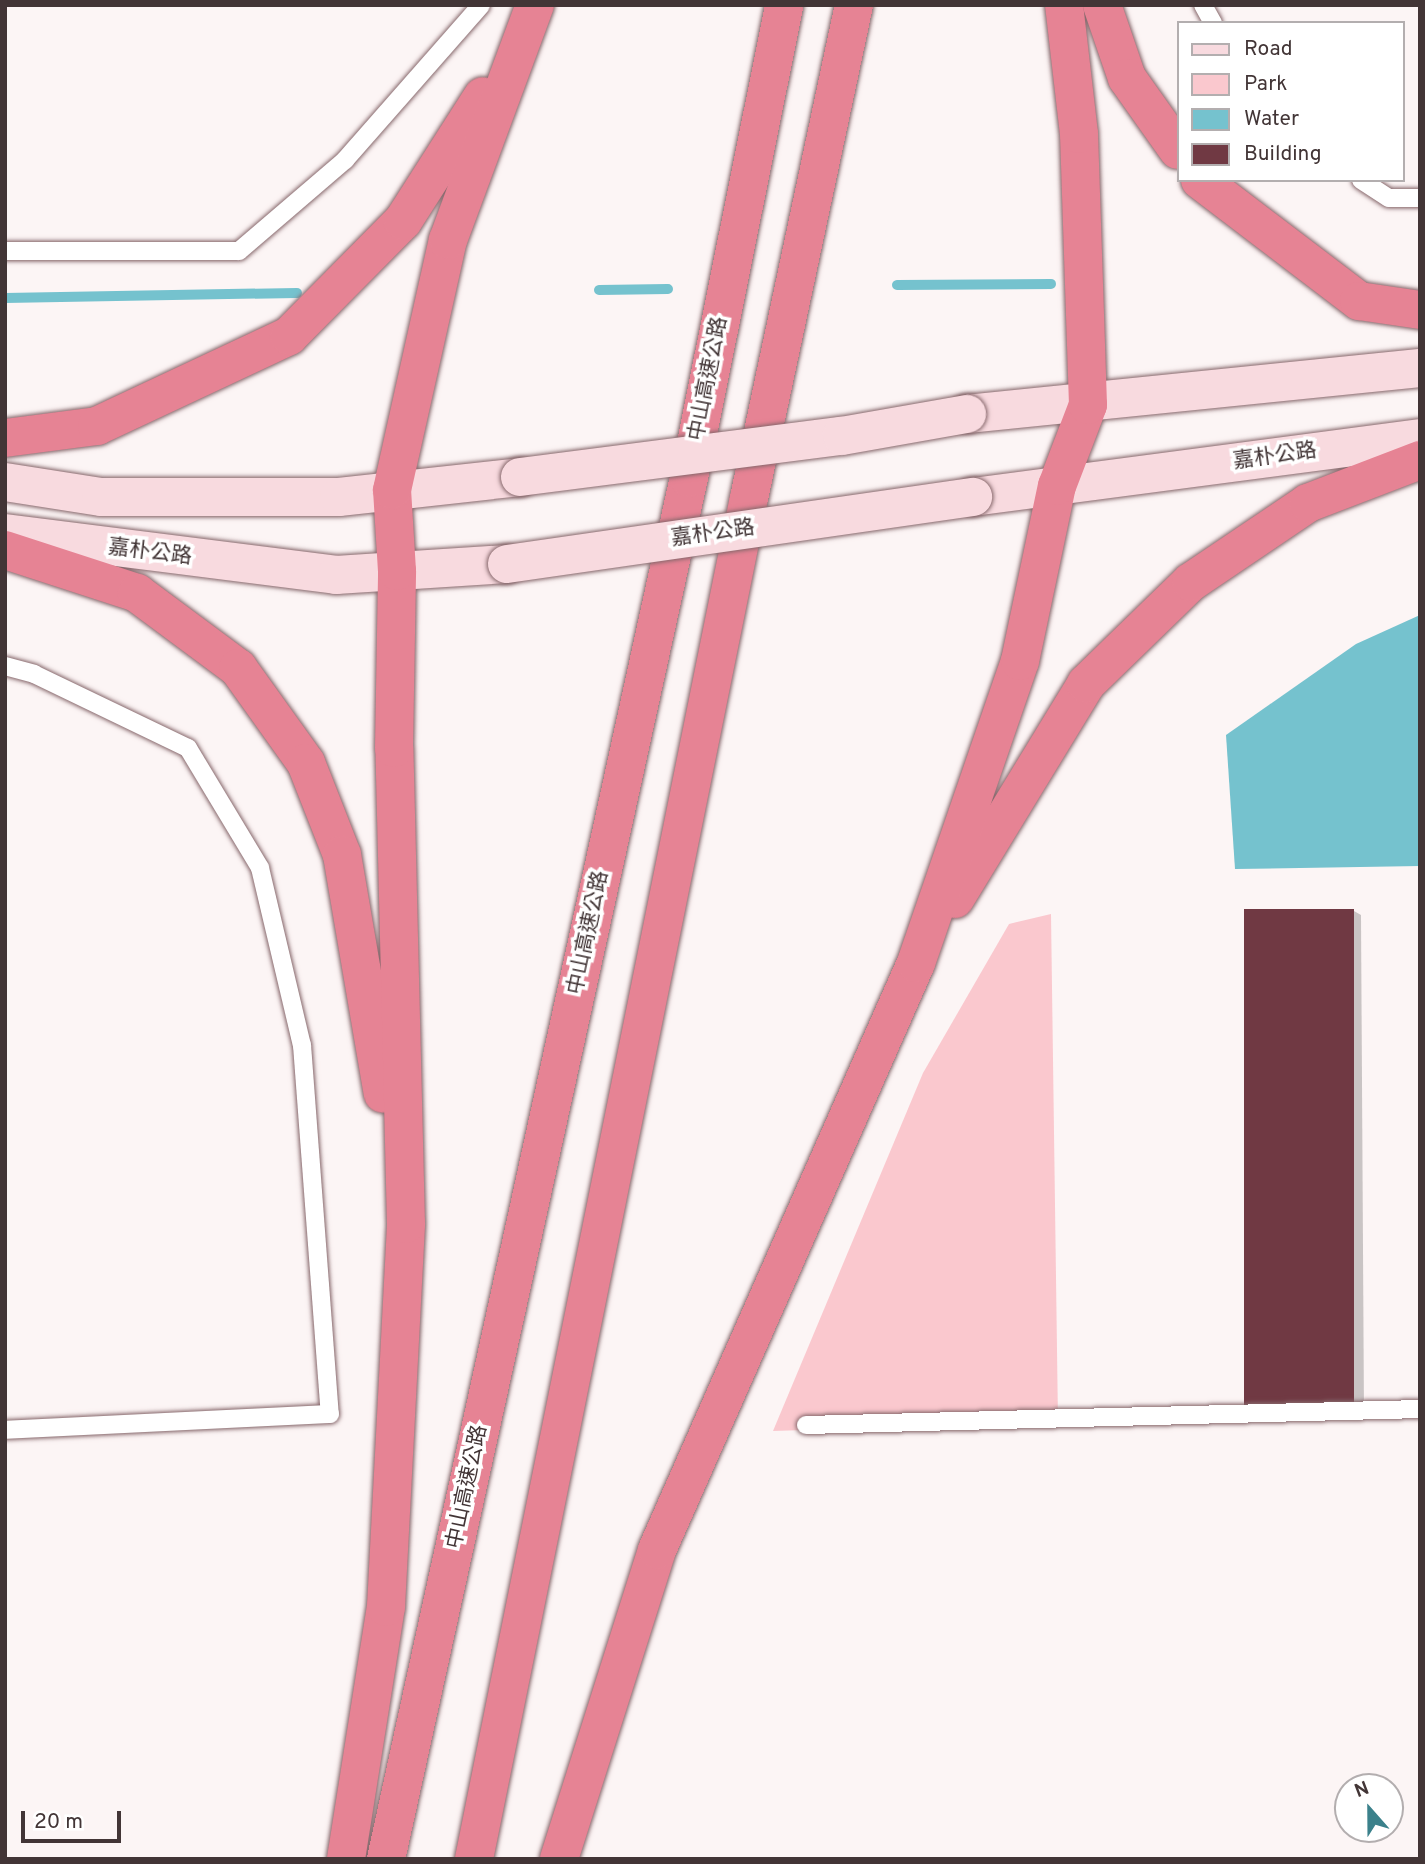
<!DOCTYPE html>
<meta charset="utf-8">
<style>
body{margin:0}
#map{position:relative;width:1425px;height:1864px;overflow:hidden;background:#fcf5f5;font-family:Overpass,"Noto Sans TC",sans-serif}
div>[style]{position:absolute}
.green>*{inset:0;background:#fac8ce}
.water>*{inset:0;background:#75c2ce}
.shadow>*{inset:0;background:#0003}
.stream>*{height:10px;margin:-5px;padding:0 5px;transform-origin:5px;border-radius:5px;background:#75c2ce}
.building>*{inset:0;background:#703943;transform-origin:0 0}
.roads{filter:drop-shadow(0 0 2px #87686c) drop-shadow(0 0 2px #87686c)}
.lane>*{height:18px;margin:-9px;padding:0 9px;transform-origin:9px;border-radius:9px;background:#fff}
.secondary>*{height:38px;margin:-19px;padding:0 19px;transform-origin:19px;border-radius:19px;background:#f8dadf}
.highway>*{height:38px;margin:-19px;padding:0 19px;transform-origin:19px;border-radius:19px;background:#e68394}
.bridges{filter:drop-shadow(0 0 2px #87686c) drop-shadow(0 0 2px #87686c)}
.secondary-bridge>*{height:38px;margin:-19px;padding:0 19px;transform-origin:19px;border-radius:19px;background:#f8dadf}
span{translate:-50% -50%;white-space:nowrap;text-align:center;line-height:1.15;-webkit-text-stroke:7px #fff;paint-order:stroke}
.street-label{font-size:21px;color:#423536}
.frame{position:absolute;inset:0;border:7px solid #423536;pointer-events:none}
.legend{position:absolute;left:1177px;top:21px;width:228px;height:161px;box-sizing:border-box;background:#fff;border:2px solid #b3aeaf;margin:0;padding:9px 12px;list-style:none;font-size:21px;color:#423536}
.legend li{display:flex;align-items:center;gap:14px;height:35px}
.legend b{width:35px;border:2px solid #b3aeaf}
.north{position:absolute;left:1334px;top:1773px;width:70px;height:70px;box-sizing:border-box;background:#fff;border:2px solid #b3aeaf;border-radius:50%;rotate:339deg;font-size:19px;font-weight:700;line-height:28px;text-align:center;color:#423536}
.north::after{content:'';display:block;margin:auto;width:24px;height:32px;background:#3b818b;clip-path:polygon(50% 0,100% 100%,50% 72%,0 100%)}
.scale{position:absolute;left:21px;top:1811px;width:100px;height:32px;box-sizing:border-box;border:4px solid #423536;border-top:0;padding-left:9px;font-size:21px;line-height:24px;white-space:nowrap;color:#423536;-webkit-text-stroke:5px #fff;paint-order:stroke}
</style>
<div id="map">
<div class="green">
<i style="clip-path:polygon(1051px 914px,1058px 1422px,773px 1431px,923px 1073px,1009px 924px)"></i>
</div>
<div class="water">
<i style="clip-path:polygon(1420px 615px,1420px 866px,1235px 869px,1226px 735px,1356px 644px)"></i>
</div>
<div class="shadow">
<i style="clip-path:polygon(1354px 911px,1361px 915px,1364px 1415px,1265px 1418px)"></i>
</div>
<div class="stream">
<i style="left:897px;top:285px;width:154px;rotate:-0.4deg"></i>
<i style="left:599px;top:290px;width:69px;rotate:-0.8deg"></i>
<i style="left:5px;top:298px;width:292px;rotate:-1deg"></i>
</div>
<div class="building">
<i style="left:1354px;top:909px;width:504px;height:110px;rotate:90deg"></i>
</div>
<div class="roads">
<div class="lane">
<i style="left:1203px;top:5px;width:21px;rotate:61deg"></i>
<i style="left:1361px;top:180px;width:33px;rotate:33deg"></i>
<i style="left:1389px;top:198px;width:31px"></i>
<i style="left:5px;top:251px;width:234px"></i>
<i style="left:239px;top:251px;width:140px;rotate:-40.6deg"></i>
<i style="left:345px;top:160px;width:206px;rotate:-48.7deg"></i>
<i style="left:5px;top:666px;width:30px;rotate:15deg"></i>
<i style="left:34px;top:674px;width:171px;rotate:25.7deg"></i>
<i style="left:188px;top:748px;width:140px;rotate:59deg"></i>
<i style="left:260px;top:868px;width:182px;rotate:76.7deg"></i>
<i style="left:302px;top:1045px;width:370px;rotate:85.7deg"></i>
<i style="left:330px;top:1414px;width:325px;rotate:177.2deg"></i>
<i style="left:806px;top:1425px;width:614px;rotate:-1.49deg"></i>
</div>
<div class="secondary">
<i style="left:967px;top:414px;width:455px;rotate:-5.8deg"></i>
<i style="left:5px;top:482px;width:97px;rotate:8.9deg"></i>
<i style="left:101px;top:497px;width:238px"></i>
<i style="left:339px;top:497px;width:182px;rotate:-6.3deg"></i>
<i style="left:973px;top:497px;width:451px;rotate:-7.5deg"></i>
<i style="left:5px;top:533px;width:334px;rotate:7.2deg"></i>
<i style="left:336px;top:575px;width:171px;rotate:-3.7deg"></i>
</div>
<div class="highway">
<i style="left:1102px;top:5px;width:77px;rotate:71.1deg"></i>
<i style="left:1127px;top:78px;width:88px;rotate:54.7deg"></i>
<i style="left:1200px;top:180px;width:200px;rotate:37.3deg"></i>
<i style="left:1359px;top:301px;width:62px;rotate:8.4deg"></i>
<i style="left:5px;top:438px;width:93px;rotate:-7.4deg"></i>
<i style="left:97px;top:426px;width:212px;rotate:-25.1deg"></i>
<i style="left:289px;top:336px;width:162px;rotate:-45.3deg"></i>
<i style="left:403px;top:221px;width:148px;rotate:-57.4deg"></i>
<i style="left:5px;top:550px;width:139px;rotate:18deg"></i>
<i style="left:137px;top:593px;width:126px;rotate:36.6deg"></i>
<i style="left:238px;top:668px;width:117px;rotate:54.4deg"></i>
<i style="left:306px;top:763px;width:99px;rotate:68.6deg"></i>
<i style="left:342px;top:855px;width:242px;rotate:80.3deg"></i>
<i style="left:955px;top:899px;width:252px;rotate:-58.6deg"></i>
<i style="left:1086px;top:684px;width:146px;rotate:-44.2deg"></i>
<i style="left:1191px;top:582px;width:141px;rotate:-34deg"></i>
<i style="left:1308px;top:503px;width:120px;rotate:-21deg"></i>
<i style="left:346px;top:1859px;width:255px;rotate:-81deg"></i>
<i style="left:386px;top:1607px;width:384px;rotate:-87deg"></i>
<i style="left:406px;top:1224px;width:476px;rotate:-91.4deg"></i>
<i style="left:394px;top:748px;width:177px;rotate:-89deg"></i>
<i style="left:397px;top:571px;width:81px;rotate:-93.5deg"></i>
<i style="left:392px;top:490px;width:256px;rotate:-77.4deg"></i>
<i style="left:448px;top:240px;width:251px;rotate:-69.7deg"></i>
<i style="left:386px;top:1859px;width:1414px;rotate:-77.63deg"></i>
<i style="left:689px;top:478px;width:482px;rotate:-78.6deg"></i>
<i style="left:474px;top:1859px;width:1389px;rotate:-78.58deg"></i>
<i style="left:749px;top:498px;width:504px;rotate:-77.98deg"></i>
<i style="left:559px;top:1859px;width:324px;rotate:-72.4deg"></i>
<i style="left:657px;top:1550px;width:642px;rotate:-66.19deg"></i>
<i style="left:916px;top:963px;width:319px;rotate:-71deg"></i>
<i style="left:1020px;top:661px;width:179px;rotate:-78.1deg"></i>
<i style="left:1057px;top:486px;width:87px;rotate:-69.1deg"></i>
<i style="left:1088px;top:405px;width:271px;rotate:-91.9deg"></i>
<i style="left:1079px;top:134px;width:130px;rotate:-96.6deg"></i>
</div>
</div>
<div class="bridges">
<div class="secondary-bridge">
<i style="left:520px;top:477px;width:325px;rotate:-7.3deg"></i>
<i style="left:842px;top:436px;width:127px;rotate:-10deg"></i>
<i style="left:507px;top:564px;width:471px;rotate:-8.2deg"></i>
</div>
</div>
<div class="street-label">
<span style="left:709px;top:379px;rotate:-79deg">中山高速公路</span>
<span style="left:1275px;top:457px;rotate:-8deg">嘉朴公路</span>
<span style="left:713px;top:534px;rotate:-8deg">嘉朴公路</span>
<span style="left:150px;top:553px;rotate:7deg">嘉朴公路</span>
<span style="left:589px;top:933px;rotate:-78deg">中山高速公路</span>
<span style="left:468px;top:1487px;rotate:-78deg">中山高速公路</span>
</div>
<div class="frame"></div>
<ul class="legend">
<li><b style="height:9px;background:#f8dadf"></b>Road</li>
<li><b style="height:19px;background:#fac8ce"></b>Park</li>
<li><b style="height:19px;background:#75c2ce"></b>Water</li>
<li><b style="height:19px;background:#703943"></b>Building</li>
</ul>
<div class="north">N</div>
<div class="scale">20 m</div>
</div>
